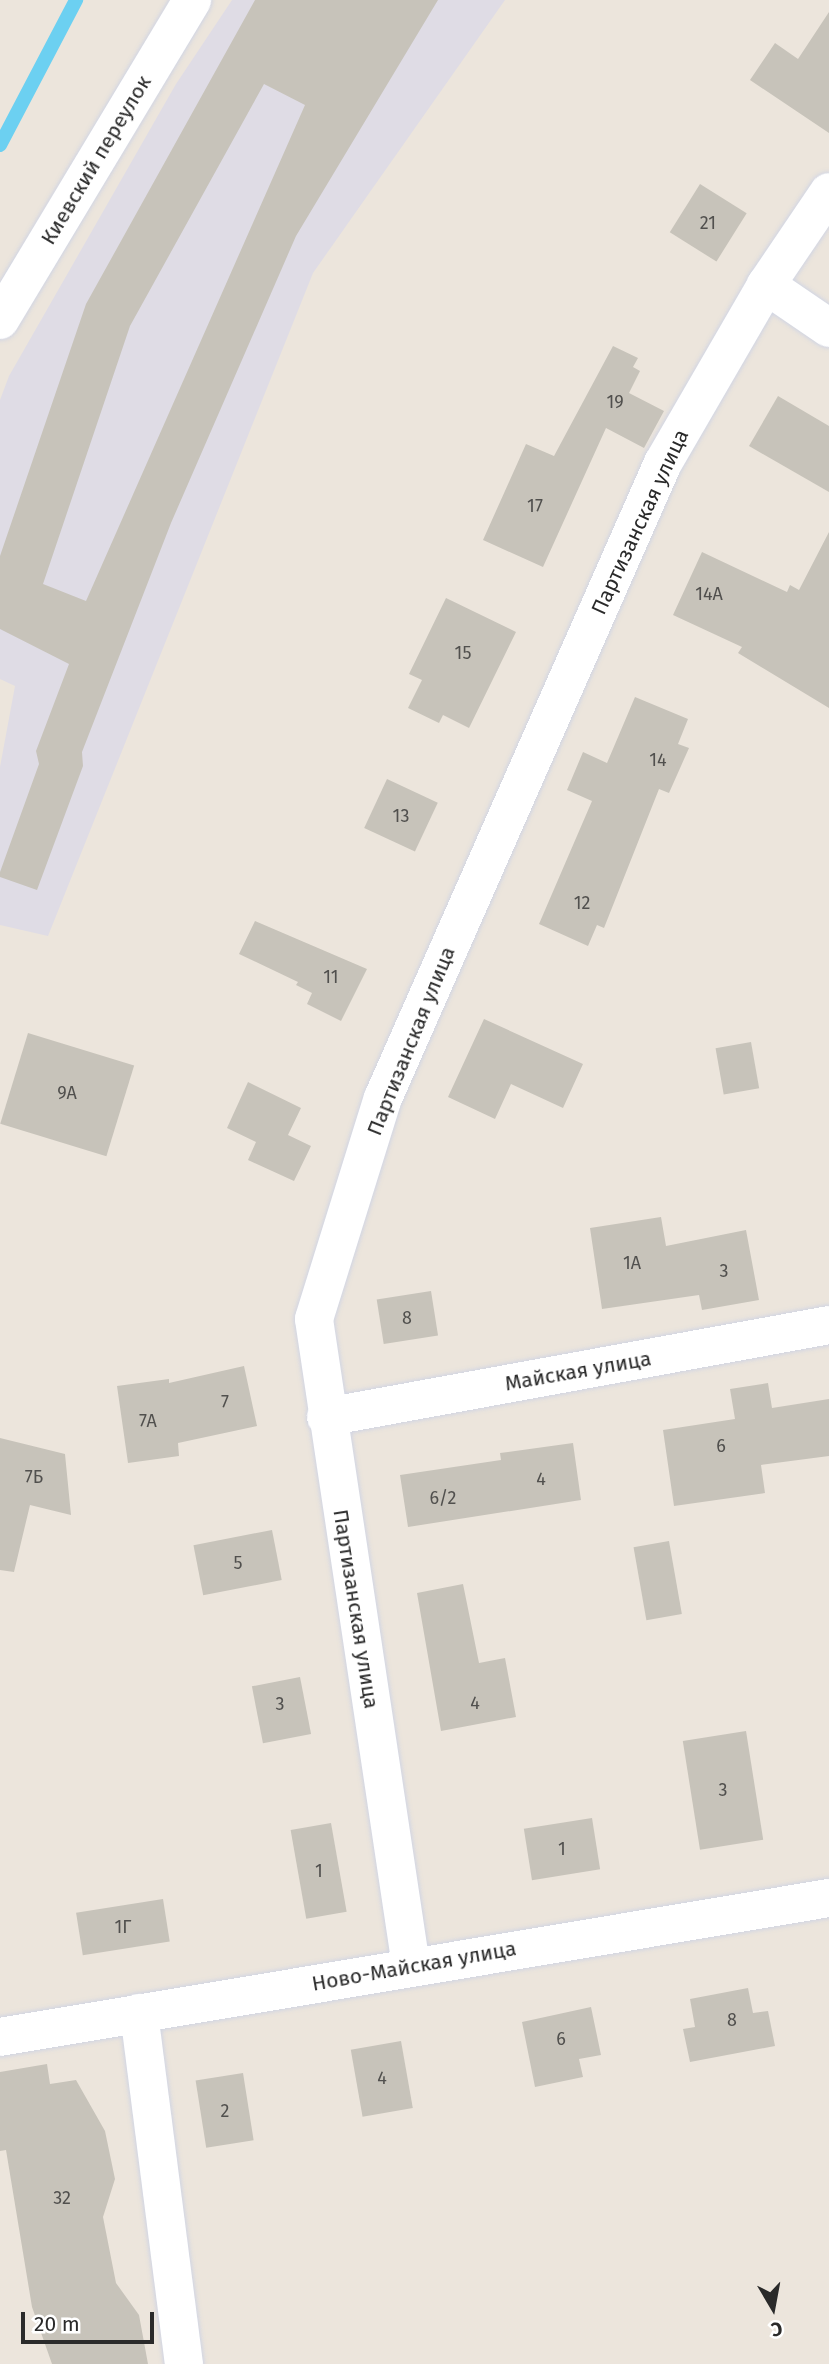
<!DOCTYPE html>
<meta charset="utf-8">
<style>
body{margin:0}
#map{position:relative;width:829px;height:2364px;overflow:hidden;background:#ece5dc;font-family:"Fira Sans",sans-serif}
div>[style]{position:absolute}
.industrial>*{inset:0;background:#dfdce5}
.stream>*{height:14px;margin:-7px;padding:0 7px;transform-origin:7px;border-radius:7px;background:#6cd0f1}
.building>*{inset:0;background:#c7c3ba;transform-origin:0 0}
.roads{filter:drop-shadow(0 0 2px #d1d5e3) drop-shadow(0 0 2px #d1d5e3)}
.minor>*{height:38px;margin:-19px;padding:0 19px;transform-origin:19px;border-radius:19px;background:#fff}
span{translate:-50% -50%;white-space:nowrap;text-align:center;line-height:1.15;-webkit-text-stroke:5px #fff;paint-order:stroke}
.number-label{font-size:18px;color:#51504e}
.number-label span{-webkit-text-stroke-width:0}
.street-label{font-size:21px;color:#2a2a2a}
.north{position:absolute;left:738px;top:2273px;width:70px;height:70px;-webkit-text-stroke:5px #fff;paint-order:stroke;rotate:170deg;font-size:19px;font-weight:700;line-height:28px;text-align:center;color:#2a2a2a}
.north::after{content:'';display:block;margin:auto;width:24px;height:32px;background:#2a2a2a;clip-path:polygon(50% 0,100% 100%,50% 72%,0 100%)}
.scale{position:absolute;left:21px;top:2312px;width:133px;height:32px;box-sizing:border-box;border:4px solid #2a2a2a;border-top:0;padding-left:9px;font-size:21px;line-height:24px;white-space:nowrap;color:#2a2a2a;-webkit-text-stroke:5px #fff;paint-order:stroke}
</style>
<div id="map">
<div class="industrial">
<i style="clip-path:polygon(232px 0,505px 0,313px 273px,48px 936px,0 925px,0 767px,15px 686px,0 679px,0 400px,9px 376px,176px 84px)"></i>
</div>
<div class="stream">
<i style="left:0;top:145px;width:164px;rotate:-62.3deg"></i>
</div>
<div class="building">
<i style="clip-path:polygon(evenodd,255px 0,438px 0,296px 236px,171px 523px,82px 752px,83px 766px,37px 890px,0 877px,0 872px,39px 764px,36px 751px,69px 664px,0 629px,0 556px,86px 304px,255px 0,264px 84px,305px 105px,86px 601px,43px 584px,130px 326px,264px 84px)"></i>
<i style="clip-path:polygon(829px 12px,829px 133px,750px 80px,775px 43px,798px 59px)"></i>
<i style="left:700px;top:184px;width:55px;height:57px;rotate:32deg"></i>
<i style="clip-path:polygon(613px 346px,638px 358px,633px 367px,640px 371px,629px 393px,664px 411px,644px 448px,606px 428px,543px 567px,483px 540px,526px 444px,554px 456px)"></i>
<i style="clip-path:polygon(778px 396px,829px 426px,829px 492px,749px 446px)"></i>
<i style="clip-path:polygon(829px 532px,829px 708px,738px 653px,742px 647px,673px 615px,702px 552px,787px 592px,790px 585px,799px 590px)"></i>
<i style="clip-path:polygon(446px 598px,516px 632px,469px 728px,443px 715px,439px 723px,408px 708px,422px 680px,409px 674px)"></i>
<i style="clip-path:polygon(635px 697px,688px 719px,678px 744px,689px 748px,669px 793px,659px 789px,604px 928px,597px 925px,588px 946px,539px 924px,592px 801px,567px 790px,583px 752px,607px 763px)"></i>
<i style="left:387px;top:779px;width:56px;height:54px;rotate:25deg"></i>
<i style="clip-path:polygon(255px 921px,367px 969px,341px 1021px,307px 1004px,312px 993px,296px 985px,298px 982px,239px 954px)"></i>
<i style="clip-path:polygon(484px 1019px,583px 1064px,563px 1108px,511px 1084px,495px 1119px,448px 1097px)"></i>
<i style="left:28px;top:1033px;width:111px;height:95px;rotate:17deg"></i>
<i style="left:751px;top:1042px;width:47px;height:36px;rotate:80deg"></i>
<i style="clip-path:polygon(248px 1082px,301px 1108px,288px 1135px,311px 1146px,294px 1181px,248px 1160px,256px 1142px,227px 1128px)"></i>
<i style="clip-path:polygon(661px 1217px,666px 1246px,746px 1230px,759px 1300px,702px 1310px,699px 1295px,602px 1309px,590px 1228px)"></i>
<i style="left:431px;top:1291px;width:45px;height:55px;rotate:81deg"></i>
<i style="clip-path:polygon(244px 1366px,257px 1426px,178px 1443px,179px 1456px,128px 1463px,117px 1386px,169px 1379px,169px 1383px)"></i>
<i style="clip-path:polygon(768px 1383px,772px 1408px,829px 1399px,829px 1456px,761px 1465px,765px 1493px,674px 1506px,663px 1430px,735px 1419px,730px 1389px)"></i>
<i style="clip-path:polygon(0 1438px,65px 1454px,71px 1515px,30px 1505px,14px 1572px,0 1570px)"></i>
<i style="clip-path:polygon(573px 1443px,581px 1500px,408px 1527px,400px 1475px,501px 1460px,500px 1453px)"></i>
<i style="left:272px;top:1530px;width:51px;height:80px;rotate:79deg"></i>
<i style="left:669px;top:1541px;width:74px;height:36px;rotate:80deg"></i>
<i style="clip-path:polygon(463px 1584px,479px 1663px,505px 1658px,516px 1717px,441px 1731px,417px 1593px)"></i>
<i style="left:300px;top:1677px;width:58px;height:49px;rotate:79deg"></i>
<i style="left:746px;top:1731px;width:110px;height:64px;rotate:81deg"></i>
<i style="left:592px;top:1818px;width:52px;height:69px;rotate:81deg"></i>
<i style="left:331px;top:1823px;width:90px;height:41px;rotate:80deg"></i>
<i style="left:163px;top:1899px;width:43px;height:88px;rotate:81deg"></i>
<i style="clip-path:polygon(748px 1988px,753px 2013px,768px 2011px,775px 2046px,690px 2062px,683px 2029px,695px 2027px,690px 1999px)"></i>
<i style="clip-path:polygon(591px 2007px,601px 2055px,579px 2059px,583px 2077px,535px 2087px,522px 2022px)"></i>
<i style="left:401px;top:2041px;width:68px;height:51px;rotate:80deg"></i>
<i style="clip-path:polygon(47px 2064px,50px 2084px,76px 2080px,105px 2131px,115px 2179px,103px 2217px,116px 2283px,139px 2315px,148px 2364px,52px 2364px,32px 2307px,6px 2150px,0 2151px,0 2072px)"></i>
<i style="left:243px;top:2073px;width:68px;height:48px;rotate:81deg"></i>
</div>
<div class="roads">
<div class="minor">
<i style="left:766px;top:285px;width:76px;rotate:34.3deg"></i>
<i style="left:0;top:320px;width:373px;rotate:-59deg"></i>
<i style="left:326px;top:1417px;width:511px;rotate:-10.36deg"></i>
<i style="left:411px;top:1966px;width:654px;rotate:-98.53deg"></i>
<i style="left:314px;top:1319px;width:232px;rotate:-72.7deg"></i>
<i style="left:383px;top:1098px;width:694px;rotate:-66.21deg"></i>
<i style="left:663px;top:463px;width:206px;rotate:-59.9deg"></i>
<i style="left:766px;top:285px;width:112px;rotate:-55.9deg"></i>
<i style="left:139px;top:2013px;width:354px;rotate:82.7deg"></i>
<i style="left:0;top:2037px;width:841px;rotate:-9.52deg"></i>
</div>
</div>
<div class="number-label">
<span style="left:708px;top:223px">21</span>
<span style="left:615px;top:402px">19</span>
<span style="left:535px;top:506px">17</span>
<span style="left:709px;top:594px">14А</span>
<span style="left:463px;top:653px">15</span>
<span style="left:658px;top:760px">14</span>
<span style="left:401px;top:816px">13</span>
<span style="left:582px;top:903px">12</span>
<span style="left:331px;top:977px">11</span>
<span style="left:67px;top:1093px">9А</span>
<span style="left:632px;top:1263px">1А</span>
<span style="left:724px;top:1271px">3</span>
<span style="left:407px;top:1318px">8</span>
<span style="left:225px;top:1402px">7</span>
<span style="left:148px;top:1421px">7А</span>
<span style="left:721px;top:1446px">6</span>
<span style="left:34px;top:1477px">7Б</span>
<span style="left:541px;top:1479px">4</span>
<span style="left:443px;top:1498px">6/2</span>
<span style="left:238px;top:1563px">5</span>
<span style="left:475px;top:1703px">4</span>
<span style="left:280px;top:1704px">3</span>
<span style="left:723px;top:1790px">3</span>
<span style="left:562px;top:1849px">1</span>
<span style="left:319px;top:1871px">1</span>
<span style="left:123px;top:1927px">1Г</span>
<span style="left:732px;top:2020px">8</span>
<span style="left:561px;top:2039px">6</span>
<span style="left:382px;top:2078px">4</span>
<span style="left:225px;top:2111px">2</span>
<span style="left:62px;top:2198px">32</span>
</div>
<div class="street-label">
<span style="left:96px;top:160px;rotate:-59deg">Киевский переулок</span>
<span style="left:640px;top:522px;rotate:-65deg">Партизанская улица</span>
<span style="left:411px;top:1041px;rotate:-68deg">Партизанская улица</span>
<span style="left:578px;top:1371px;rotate:-10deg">Майская улица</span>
<span style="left:356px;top:1609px;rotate:81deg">Партизанская улица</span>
<span style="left:414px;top:1966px;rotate:-10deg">Ново-Майская улица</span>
</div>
<div class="north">С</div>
<div class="scale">20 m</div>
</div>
